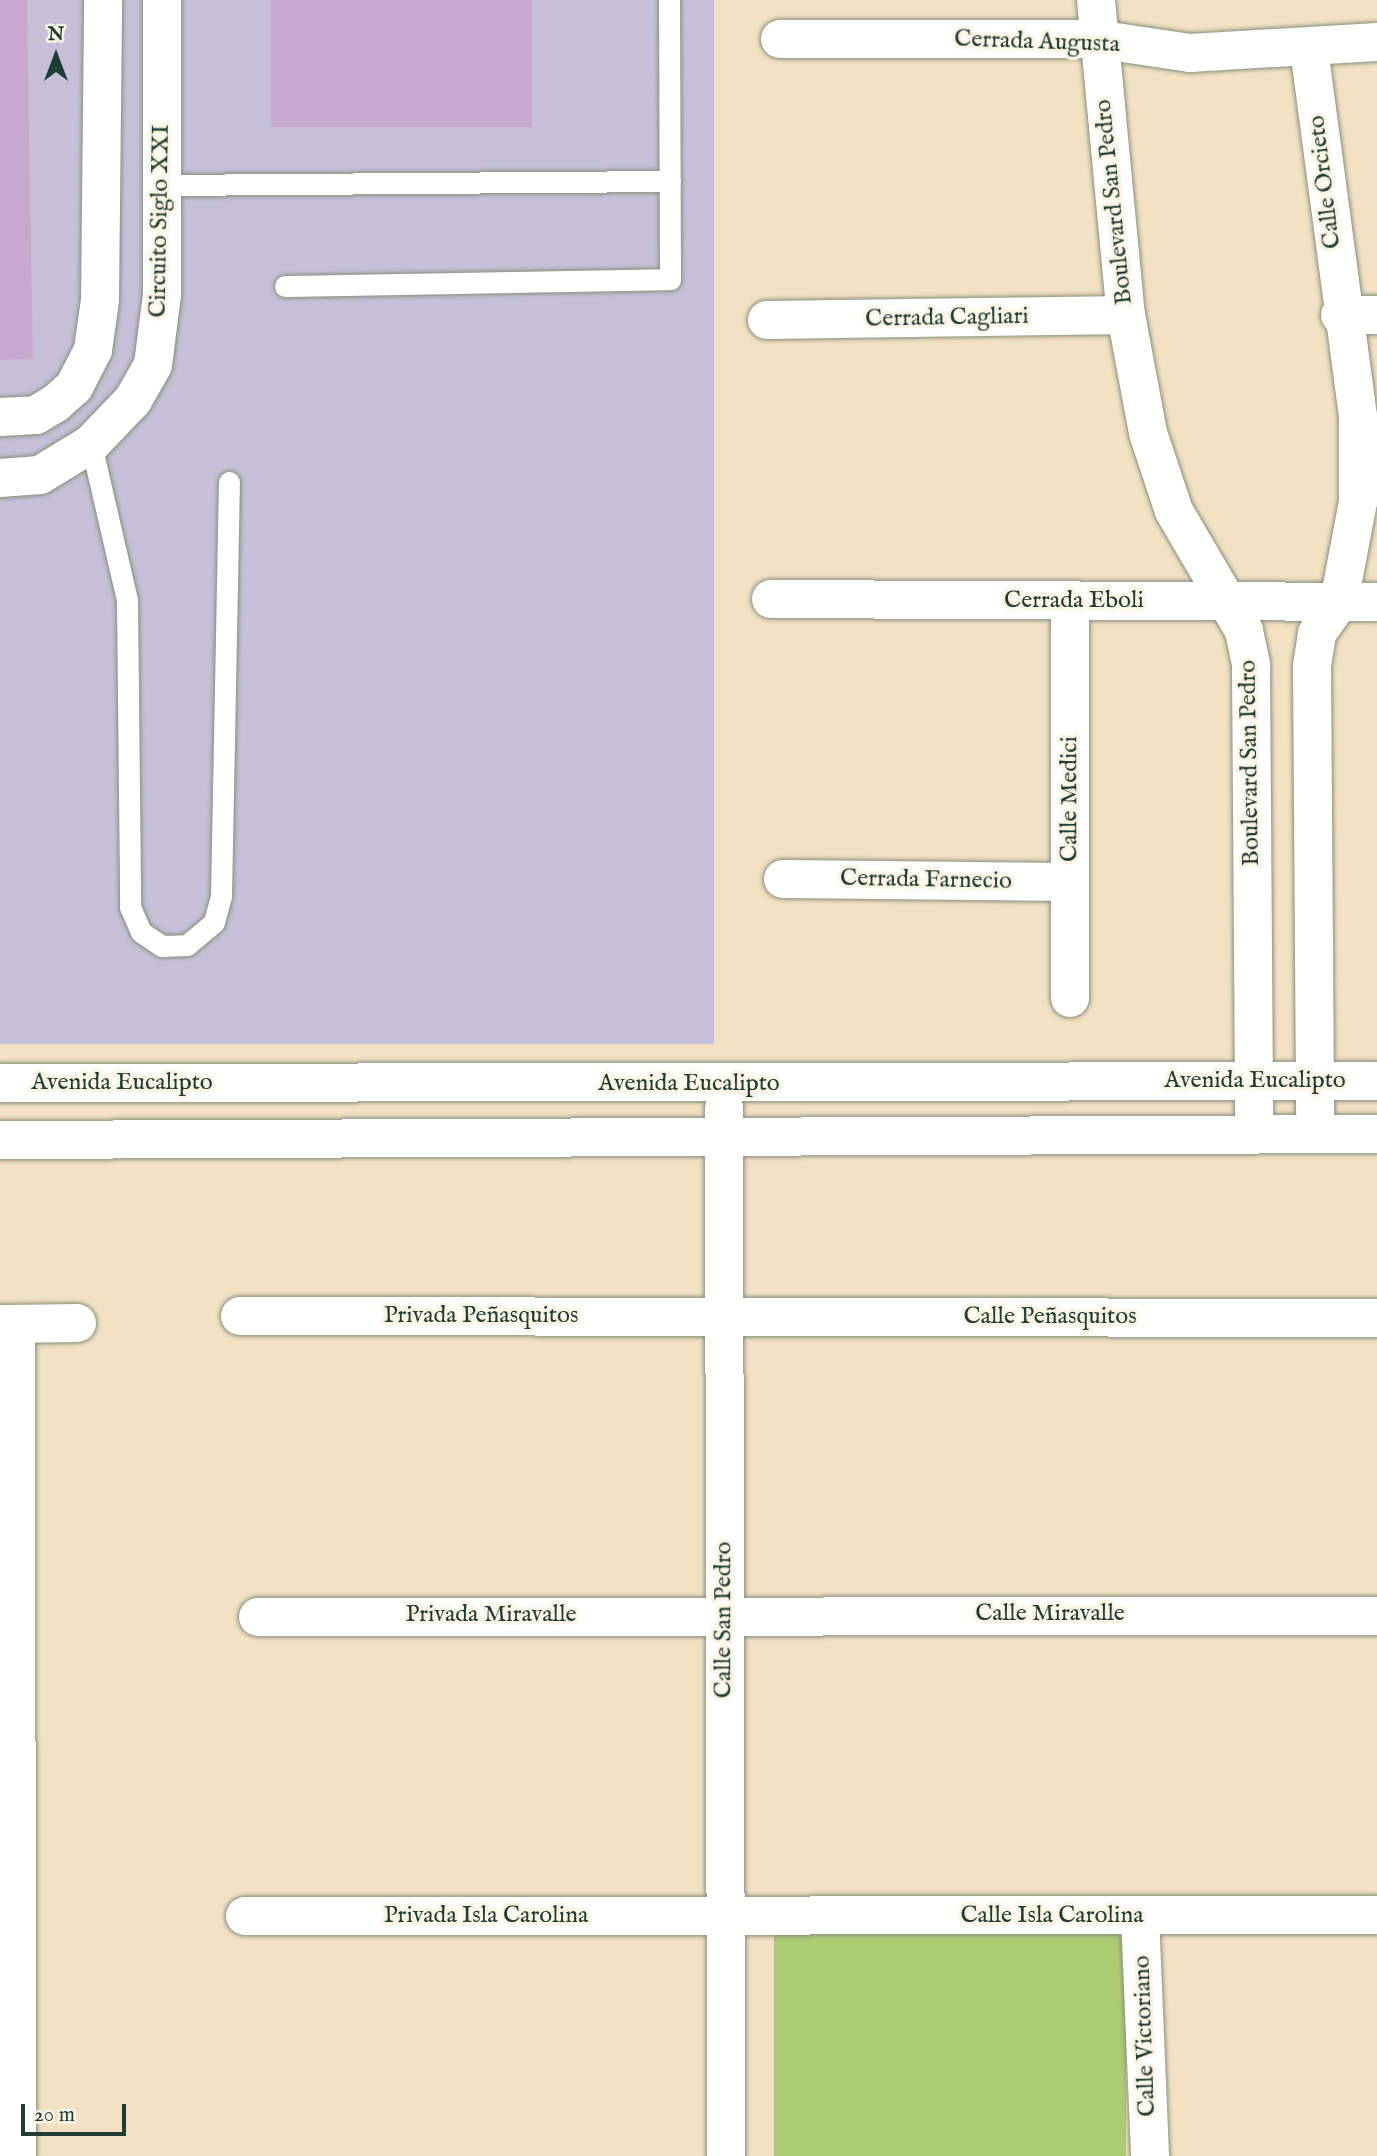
<!DOCTYPE html>
<meta charset="utf-8">
<style>
body{margin:0}
#map{position:relative;width:1377px;height:2156px;overflow:hidden;background:#f3e1c4;font-family:"IM FELL English",serif}
div>[style]{position:absolute}
.industrial>*{inset:0;background:#c6c0da;transform-origin:0 0}
.green>*{inset:0;background:#accc74;transform-origin:0 0}
.building>*{inset:0;background:#c8a8cf;transform-origin:0 0}
.roads{filter:drop-shadow(0 0 2px #898f7c) drop-shadow(0 0 2px #898f7c)}
.lane>*{height:21px;margin:-10.5px;padding:0 10.5px;transform-origin:10.5px;border-radius:10.5px;background:#fff}
.street>*{height:38px;margin:-19px;padding:0 19px;transform-origin:19px;border-radius:19px;background:#fff}
.secondary>*{height:38px;margin:-19px;padding:0 19px;transform-origin:19px;border-radius:19px;background:#fff}
span{translate:-50% -50%;white-space:nowrap;text-align:center;line-height:1.15;-webkit-text-stroke:7px #fcf5e5;paint-order:stroke}
.street-label{font-size:24px;color:#1f3d34}
.north{position:absolute;left:21px;top:21px;width:70px;height:70px;-webkit-text-stroke:5px #fcf5e5;paint-order:stroke;rotate:0deg;font-size:19px;font-weight:700;line-height:28px;text-align:center;color:#1f3d34}
.north::after{content:'';display:block;margin:auto;width:24px;height:32px;background:#1f3d34;clip-path:polygon(50% 0,100% 100%,50% 72%,0 100%)}
.scale{position:absolute;left:21px;top:2104px;width:105px;height:32px;box-sizing:border-box;border:4px solid #1f3d34;border-top:0;padding-left:9px;font-size:21px;line-height:24px;white-space:nowrap;color:#1f3d34;-webkit-text-stroke:5px #fcf5e5;paint-order:stroke}
</style>
<div id="map">
<div class="industrial">
<i style="left:0;top:0;width:714px;height:1044px"></i>
</div>
<div class="green">
<i style="left:774px;top:1932px;width:352px;height:224px"></i>
</div>
<div class="building">
<i style="clip-path:polygon(0 0,27px 0,33px 359px,0 360px)"></i>
<i style="left:271px;top:0;width:261px;height:127px"></i>
</div>
<div class="roads">
<div class="lane">
<i style="left:162px;top:185px;width:508px;rotate:-0.45deg"></i>
<i style="left:285px;top:286px;width:385px;rotate:-1deg"></i>
<i style="left:670px;top:279px;width:279px;rotate:-90.2deg"></i>
<i style="left:91px;top:444px;width:160px;rotate:77deg"></i>
<i style="left:127px;top:600px;width:307px;rotate:89.4deg"></i>
<i style="left:130px;top:907px;width:27px;rotate:66deg"></i>
<i style="left:141px;top:932px;width:25px;rotate:34deg"></i>
<i style="left:162px;top:946px;width:25px;rotate:-2deg"></i>
<i style="left:187px;top:945px;width:35px;rotate:-40deg"></i>
<i style="left:214px;top:922px;width:27px;rotate:-75deg"></i>
<i style="left:221px;top:896px;width:414px;rotate:-88.9deg"></i>
</div>
<div class="street">
<i style="left:1096px;top:0;width:316px;rotate:84.6deg"></i>
<i style="left:1126px;top:315px;width:120px;rotate:79.4deg"></i>
<i style="left:1148px;top:433px;width:82px;rotate:71.6deg"></i>
<i style="left:1174px;top:511px;width:139px;rotate:59.7deg"></i>
<i style="left:1244px;top:631px;width:35px;rotate:78deg"></i>
<i style="left:1251px;top:665px;width:469px;rotate:89.6deg"></i>
<i style="left:780px;top:39px;width:316px"></i>
<i style="left:1096px;top:39px;width:95px;rotate:8.5deg"></i>
<i style="left:1190px;top:53px;width:187px;rotate:-3.4deg"></i>
<i style="left:1309px;top:49px;width:370px;rotate:82.4deg"></i>
<i style="left:1358px;top:416px;width:86px;rotate:90deg"></i>
<i style="left:1358px;top:502px;width:102px;rotate:100.8deg"></i>
<i style="left:1339px;top:602px;width:39px;rotate:125deg"></i>
<i style="left:1317px;top:634px;width:31px;rotate:99deg"></i>
<i style="left:1312px;top:665px;width:469px;rotate:89.6deg"></i>
<i style="left:1340px;top:315px;width:37px"></i>
<i style="left:767px;top:320px;width:359px;rotate:-0.8deg"></i>
<i style="left:0;top:417px;width:36px;rotate:-3deg"></i>
<i style="left:36px;top:415px;width:23px;rotate:-31deg"></i>
<i style="left:56px;top:403px;width:24px;rotate:-42deg"></i>
<i style="left:74px;top:387px;width:42px;rotate:-62.8deg"></i>
<i style="left:93px;top:350px;width:50px;rotate:-82deg"></i>
<i style="left:100px;top:300px;width:300px;rotate:-89.4deg"></i>
<i style="left:0;top:478px;width:40px;rotate:-4.3deg"></i>
<i style="left:40px;top:475px;width:60px;rotate:-31.3deg"></i>
<i style="left:91px;top:444px;width:61px;rotate:-46.3deg"></i>
<i style="left:133px;top:400px;width:40px;rotate:-60.3deg"></i>
<i style="left:153px;top:365px;width:71px;rotate:-82.7deg"></i>
<i style="left:162px;top:295px;width:295px;rotate:-90deg"></i>
<i style="left:771px;top:599px;width:606px;rotate:0.28deg"></i>
<i style="left:1070px;top:601px;width:397px;rotate:90deg"></i>
<i style="left:783px;top:879px;width:287px;rotate:0.6deg"></i>
<i style="left:240px;top:1316px;width:1137px;rotate:0.1deg"></i>
<i style="left:0;top:1324px;width:77px;rotate:-0.7deg"></i>
<i style="left:16px;top:1324px;width:832px;rotate:89.93deg"></i>
<i style="left:258px;top:1617px;width:1119px;rotate:-0.05deg"></i>
<i style="left:245px;top:1916px;width:1132px;rotate:-0.05deg"></i>
<i style="left:1140px;top:1916px;width:240px;rotate:87.6deg"></i>
</div>
<div class="secondary">
<i style="left:0;top:1083px;width:1377px;rotate:-0.08deg"></i>
<i style="left:724px;top:1108px;width:1048px;rotate:89.89deg"></i>
<i style="left:0;top:1140px;width:1377px;rotate:-0.25deg"></i>
</div>
</div>
<div class="street-label">
<span style="left:1037px;top:42px;rotate:2deg">Cerrada Augusta</span>
<span style="left:1325px;top:182px;rotate:-97deg">Calle Orcieto</span>
<span style="left:1114px;top:202px;rotate:-96deg">Boulevard San Pedro</span>
<span style="left:160px;top:221px;rotate:-89deg">Circuito Siglo XXI</span>
<span style="left:947px;top:318px;rotate:-1deg">Cerrada Cagliari</span>
<span style="left:1074px;top:601px">Cerrada Eboli</span>
<span style="left:1250px;top:763px;rotate:-91deg">Boulevard San Pedro</span>
<span style="left:1070px;top:799px;rotate:-90deg">Calle Medici</span>
<span style="left:926px;top:880px;rotate:1deg">Cerrada Farnecio</span>
<span style="left:1255px;top:1081px">Avenida Eucalipto</span>
<span style="left:122px;top:1083px">Avenida Eucalipto</span>
<span style="left:689px;top:1084px">Avenida Eucalipto</span>
<span style="left:481px;top:1316px">Privada Peñasquitos</span>
<span style="left:1050px;top:1317px">Calle Peñasquitos</span>
<span style="left:1050px;top:1614px">Calle Miravalle</span>
<span style="left:491px;top:1615px">Privada Miravalle</span>
<span style="left:724px;top:1620px;rotate:-90deg">Calle San Pedro</span>
<span style="left:486px;top:1916px">Privada Isla Carolina</span>
<span style="left:1052px;top:1916px">Calle Isla Carolina</span>
<span style="left:1145px;top:2036px;rotate:-92deg">Calle Victoriano</span>
</div>
<div class="north">N</div>
<div class="scale">20 m</div>
</div>
